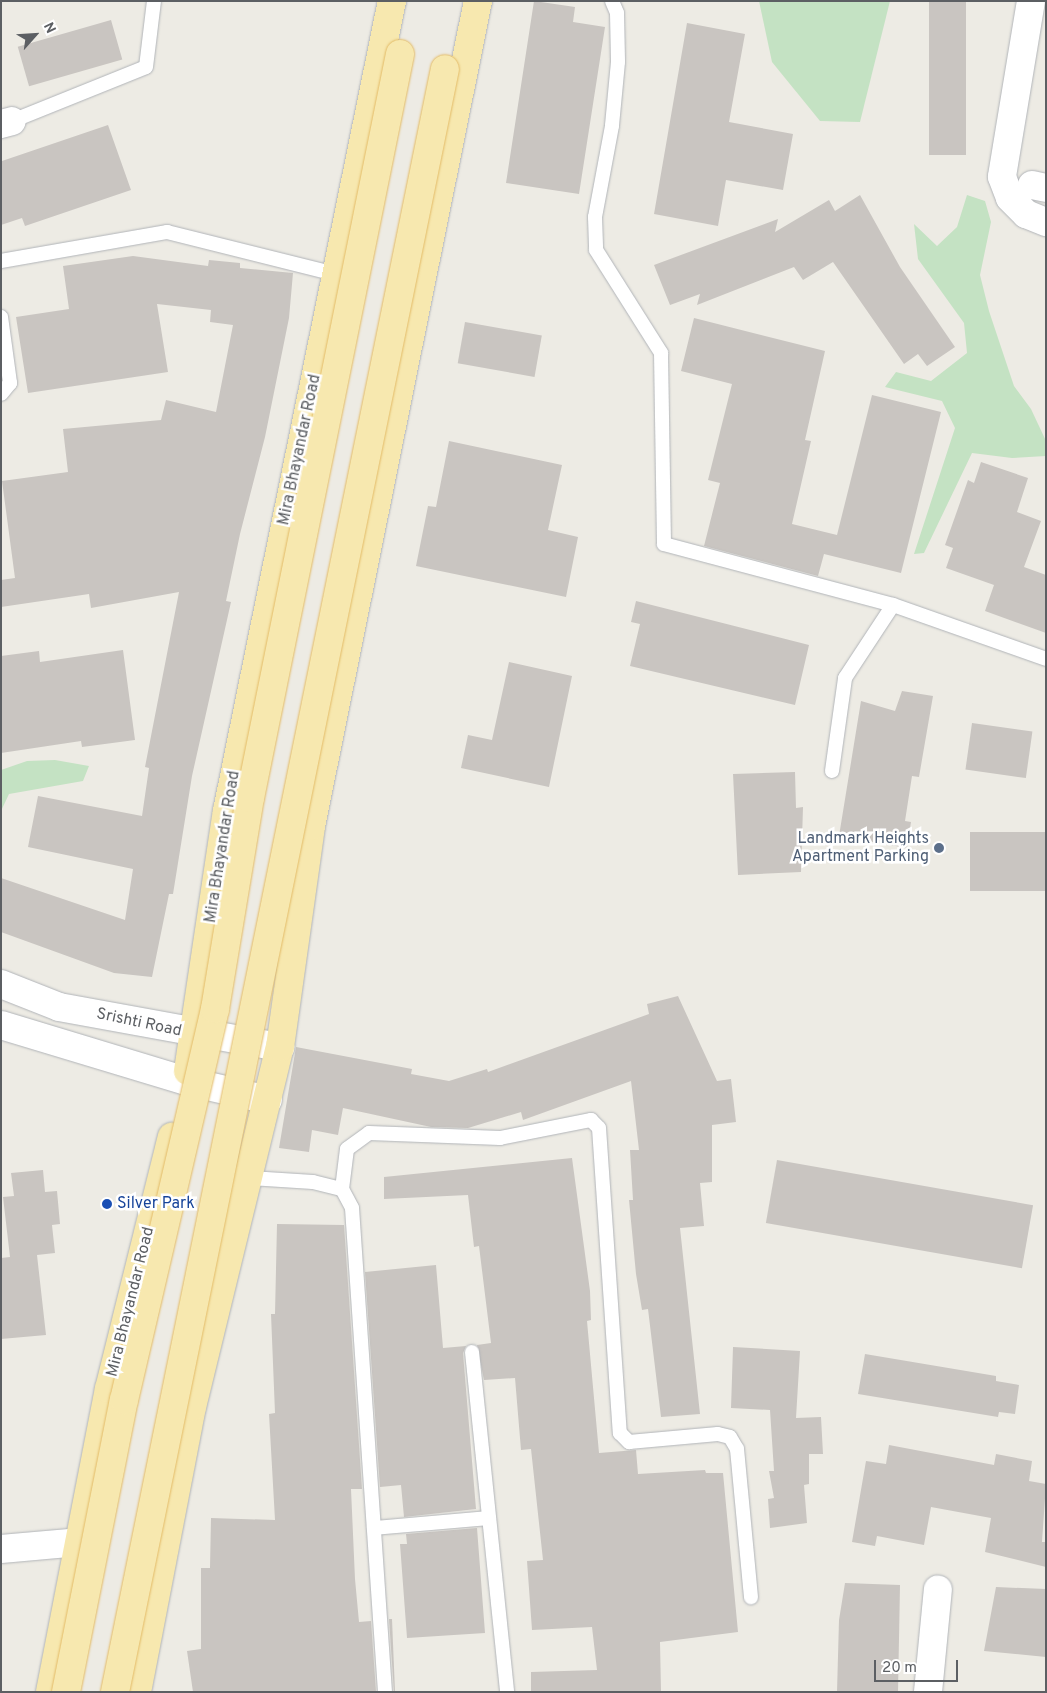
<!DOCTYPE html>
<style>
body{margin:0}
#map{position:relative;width:1047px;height:1693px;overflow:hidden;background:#edebe4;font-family:Overpass,sans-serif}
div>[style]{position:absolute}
.green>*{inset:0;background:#c4e2c3}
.building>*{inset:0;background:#c9c5c1;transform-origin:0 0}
.roads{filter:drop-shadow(0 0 1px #b1b4b8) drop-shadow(0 0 1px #b1b4b8)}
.lane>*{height:14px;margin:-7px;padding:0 7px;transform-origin:7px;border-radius:7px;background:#fff}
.street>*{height:28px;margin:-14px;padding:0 14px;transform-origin:14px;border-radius:14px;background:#fff}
.secondary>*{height:28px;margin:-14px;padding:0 14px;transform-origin:14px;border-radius:14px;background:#fff}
.primary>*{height:28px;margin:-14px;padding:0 14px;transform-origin:14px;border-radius:14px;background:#f7e8af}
.bridges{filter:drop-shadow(0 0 1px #e3bb67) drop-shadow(0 0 1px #e3bb67)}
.primary-bridge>*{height:28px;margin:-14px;padding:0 14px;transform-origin:14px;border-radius:14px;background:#f7e8af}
.dots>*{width:14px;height:14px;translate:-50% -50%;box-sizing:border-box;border:2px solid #fff;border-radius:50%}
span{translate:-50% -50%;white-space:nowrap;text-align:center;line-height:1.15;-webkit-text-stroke:5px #fff;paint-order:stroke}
.street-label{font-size:16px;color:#5c5f63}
.service-label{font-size:16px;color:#4e5e75}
.right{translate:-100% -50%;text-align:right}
.transit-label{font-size:16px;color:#164399}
.left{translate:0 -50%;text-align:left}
.frame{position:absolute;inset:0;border:2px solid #5c5f63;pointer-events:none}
.north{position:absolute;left:10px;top:10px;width:50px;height:50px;-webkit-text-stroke:4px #fff;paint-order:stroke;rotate:64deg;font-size:14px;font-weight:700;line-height:20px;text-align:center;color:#5c5f63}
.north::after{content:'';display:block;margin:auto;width:18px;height:22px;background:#5c5f63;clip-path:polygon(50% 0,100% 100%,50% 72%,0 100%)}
.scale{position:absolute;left:874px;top:1660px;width:84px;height:22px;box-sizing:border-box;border:2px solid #5c5f63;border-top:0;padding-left:6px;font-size:15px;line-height:18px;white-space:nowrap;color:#5c5f63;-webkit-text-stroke:4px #fff;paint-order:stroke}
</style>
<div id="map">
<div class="green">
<i style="clip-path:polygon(759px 1px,890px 1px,860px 122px,820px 121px,772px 62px)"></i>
<i style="clip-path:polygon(967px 195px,985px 201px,991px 222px,980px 275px,989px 311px,1014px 386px,1031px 409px,1046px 441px,1046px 456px,1012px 458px,972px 453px,924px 553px,914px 554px,955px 428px,942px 401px,885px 387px,896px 372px,931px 381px,967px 353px,964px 323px,918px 259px,914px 224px,937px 246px,957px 227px)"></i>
<i style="clip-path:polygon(55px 760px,89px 766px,83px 781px,9px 794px,1px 811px,1px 770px,27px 761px)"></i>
</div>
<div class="building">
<i style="clip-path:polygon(534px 1px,575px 7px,573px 22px,605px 27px,579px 194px,506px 183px)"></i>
<i style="left:929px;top:1px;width:37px;height:154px"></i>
<i style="left:111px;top:20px;width:41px;height:97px;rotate:74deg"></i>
<i style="clip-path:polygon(687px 23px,745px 34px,729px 122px,793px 134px,783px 190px,726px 180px,718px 226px,654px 214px)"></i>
<i style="clip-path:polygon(108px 125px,131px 190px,25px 226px,22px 218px,1px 225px,2px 161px)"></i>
<i style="clip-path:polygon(860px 195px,900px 267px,955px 347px,927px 366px,918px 354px,904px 364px,833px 262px,803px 280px,794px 267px,697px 305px,700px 294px,670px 305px,654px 265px,778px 219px,775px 232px,829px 200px,835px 211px)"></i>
<i style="clip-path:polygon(133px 256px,208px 266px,209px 260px,240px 263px,240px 268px,293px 273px,289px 318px,265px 437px,240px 534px,226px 601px,231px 602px,192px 776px,173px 894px,169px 894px,152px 977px,114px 973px,1px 932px,1px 878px,125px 920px,133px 869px,28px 847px,38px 796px,142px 816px,149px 768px,145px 767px,179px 592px,91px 608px,89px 594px,1px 607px,1px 580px,15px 578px,2px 481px,68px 472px,63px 429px,161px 420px,166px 400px,216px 412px,233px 325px,210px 322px,211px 310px,157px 304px,168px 372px,28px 393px,16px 317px,69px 309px,63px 266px)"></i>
<i style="clip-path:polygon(694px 318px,825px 351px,805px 440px,811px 441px,792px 524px,837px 535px,872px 395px,941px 412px,901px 573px,824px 554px,818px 576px,704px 546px,720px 483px,708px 480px,732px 384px,681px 371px)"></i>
<i style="left:465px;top:322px;width:78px;height:42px;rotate:10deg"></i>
<i style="clip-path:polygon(449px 441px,562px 465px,548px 530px,578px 537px,566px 597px,416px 566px,428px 506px,436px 507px)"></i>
<i style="clip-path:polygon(981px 462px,1028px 478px,1017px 512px,1041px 521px,1024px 567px,1046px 575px,1046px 633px,985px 611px,994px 585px,946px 568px,953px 548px,945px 545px,968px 480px,974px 483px)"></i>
<i style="clip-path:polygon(636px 601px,809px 645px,795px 705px,630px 666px,640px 624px,631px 622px)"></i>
<i style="clip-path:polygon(123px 650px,135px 740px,82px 747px,81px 741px,1px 753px,1px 656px,39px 651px,40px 662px)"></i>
<i style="clip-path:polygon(509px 662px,572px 676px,549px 787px,461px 768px,468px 735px,492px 740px)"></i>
<i style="clip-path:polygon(902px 691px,933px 696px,919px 777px,912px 776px,905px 821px,911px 822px,907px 848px,839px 836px,861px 701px,895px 711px)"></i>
<i style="left:972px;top:723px;width:61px;height:47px;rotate:8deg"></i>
<i style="clip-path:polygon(795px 772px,796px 808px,803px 807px,801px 872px,738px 875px,733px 774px)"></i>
<i style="left:970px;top:832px;width:76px;height:59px"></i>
<i style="clip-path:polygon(678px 996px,717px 1081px,731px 1079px,736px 1122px,712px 1125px,712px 1182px,700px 1183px,704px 1226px,680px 1228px,700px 1414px,661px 1417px,648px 1309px,642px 1310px,636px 1274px,629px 1200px,633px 1200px,630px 1150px,639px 1150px,631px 1081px,523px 1120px,521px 1112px,468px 1128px,431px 1127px,343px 1108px,338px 1135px,312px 1130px,309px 1152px,279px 1148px,296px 1047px,412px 1069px,411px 1074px,449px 1081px,487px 1069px,488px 1072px,649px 1014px,647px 1004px)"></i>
<i style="clip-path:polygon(572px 1158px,590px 1291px,591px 1320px,587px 1321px,599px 1453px,636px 1450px,638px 1474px,705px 1470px,706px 1473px,723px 1473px,738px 1632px,660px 1642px,661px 1692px,531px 1692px,531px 1672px,597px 1670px,592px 1627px,532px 1630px,527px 1561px,543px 1560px,531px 1449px,521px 1450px,515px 1378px,484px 1380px,477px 1345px,491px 1343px,479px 1246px,474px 1247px,468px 1195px,384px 1199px,384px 1177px)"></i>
<i style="left:777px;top:1160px;width:260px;height:64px;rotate:10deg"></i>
<i style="clip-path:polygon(43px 1170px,45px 1192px,57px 1191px,60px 1224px,52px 1225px,55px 1253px,37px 1255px,46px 1335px,1px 1339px,1px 1258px,10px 1257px,3px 1197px,14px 1196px,11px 1173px)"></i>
<i style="clip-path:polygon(277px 1224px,344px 1225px,362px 1489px,351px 1489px,355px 1579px,359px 1622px,371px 1621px,376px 1692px,193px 1692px,187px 1651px,201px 1649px,201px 1568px,210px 1568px,211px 1518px,275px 1520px,269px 1414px,275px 1413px,271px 1314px,275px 1314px)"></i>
<i style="clip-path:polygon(436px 1265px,443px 1348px,466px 1346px,463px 1353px,476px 1509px,404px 1517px,401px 1485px,380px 1487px,365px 1272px)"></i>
<i style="clip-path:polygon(733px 1347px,800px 1351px,796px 1418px,821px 1417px,823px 1454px,809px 1454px,809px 1484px,804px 1485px,807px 1523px,770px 1528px,768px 1499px,774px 1498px,769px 1471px,774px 1471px,770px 1410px,731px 1408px)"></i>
<i style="clip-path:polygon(865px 1354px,996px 1376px,996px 1381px,1019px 1385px,1015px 1414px,999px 1412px,998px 1417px,858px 1394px)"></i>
<i style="clip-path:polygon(889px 1445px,994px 1465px,996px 1454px,1032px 1461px,1029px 1481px,1046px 1484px,1042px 1542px,1046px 1542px,1046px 1567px,985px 1552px,991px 1518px,931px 1507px,924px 1545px,877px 1536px,875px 1546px,852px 1542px,866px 1461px,886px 1464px)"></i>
<i style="clip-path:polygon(477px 1528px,485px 1633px,407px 1638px,400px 1544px,407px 1544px,406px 1534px)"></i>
<i style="clip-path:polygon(845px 1583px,900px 1585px,898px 1692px,837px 1692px,839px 1620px)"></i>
<i style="clip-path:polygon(996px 1587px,1046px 1589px,1046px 1657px,984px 1651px)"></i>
<i style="clip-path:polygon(389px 1619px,392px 1619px,395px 1692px,394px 1692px)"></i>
</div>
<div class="roads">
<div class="lane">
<i style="left:612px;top:1px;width:13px;rotate:67deg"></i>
<i style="left:617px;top:13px;width:49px;rotate:88.8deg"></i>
<i style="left:618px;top:62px;width:64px;rotate:95.4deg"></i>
<i style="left:612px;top:126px;width:93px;rotate:100.6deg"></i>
<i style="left:595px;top:217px;width:33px;rotate:88deg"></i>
<i style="left:596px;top:250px;width:122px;rotate:57.7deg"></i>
<i style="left:661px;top:353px;width:191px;rotate:89.1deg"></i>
<i style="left:664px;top:544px;width:237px;rotate:14.9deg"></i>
<i style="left:893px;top:605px;width:162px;rotate:19.4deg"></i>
<i style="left:12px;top:121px;width:144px;rotate:-21.9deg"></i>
<i style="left:146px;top:67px;width:66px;rotate:-83.1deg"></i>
<i style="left:1px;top:261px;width:169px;rotate:-9.9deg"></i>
<i style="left:167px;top:232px;width:174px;rotate:14deg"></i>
<i style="left:1px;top:317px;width:67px;rotate:82.2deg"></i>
<i style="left:10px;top:383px;width:14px;rotate:129deg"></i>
<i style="left:832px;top:771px;width:94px;rotate:-82deg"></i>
<i style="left:845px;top:678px;width:87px;rotate:-56.7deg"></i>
<i style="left:250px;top:1178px;width:63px;rotate:3.6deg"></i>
<i style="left:313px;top:1182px;width:30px;rotate:14deg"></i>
<i style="left:342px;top:1189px;width:21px;rotate:62deg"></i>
<i style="left:352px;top:1208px;width:485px;rotate:86.1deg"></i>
<i style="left:342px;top:1189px;width:40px;rotate:-82.9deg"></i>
<i style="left:347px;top:1149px;width:27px;rotate:-36deg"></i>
<i style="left:369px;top:1133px;width:131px;rotate:2.2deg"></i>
<i style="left:500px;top:1138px;width:93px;rotate:-11.2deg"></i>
<i style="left:591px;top:1120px;width:11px;rotate:45deg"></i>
<i style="left:599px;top:1128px;width:306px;rotate:86.1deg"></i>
<i style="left:620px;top:1433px;width:13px;rotate:45deg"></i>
<i style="left:629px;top:1442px;width:89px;rotate:-5.1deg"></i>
<i style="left:718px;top:1434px;width:12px;rotate:14deg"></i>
<i style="left:730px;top:1437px;width:14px;rotate:60deg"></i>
<i style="left:737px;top:1449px;width:149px;rotate:84.6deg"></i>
<i style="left:472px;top:1352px;width:342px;rotate:84.1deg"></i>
<i style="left:374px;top:1528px;width:114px;rotate:-5deg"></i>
</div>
<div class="street">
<i style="left:1031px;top:1px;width:178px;rotate:99.4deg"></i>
<i style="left:1002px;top:177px;width:22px;rotate:69deg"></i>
<i style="left:1010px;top:198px;width:23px;rotate:45deg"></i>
<i style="left:1026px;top:214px;width:22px;rotate:22deg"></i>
<i style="left:1px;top:124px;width:11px;rotate:-15deg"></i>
<i style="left:1032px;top:185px;width:14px;rotate:12deg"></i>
<i style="left:1px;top:1549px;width:78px;rotate:-5.1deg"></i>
<i style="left:928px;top:1692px;width:103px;rotate:-84.5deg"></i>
</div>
<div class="secondary">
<i style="left:1px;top:984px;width:62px;rotate:21.6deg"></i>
<i style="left:59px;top:1007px;width:225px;rotate:10.3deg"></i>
<i style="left:1px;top:1025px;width:193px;rotate:16.8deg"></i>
<i style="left:186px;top:1081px;width:84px;rotate:13deg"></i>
</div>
<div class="primary">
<i style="left:188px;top:1071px;width:263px;rotate:-81.5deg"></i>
<i style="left:227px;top:811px;width:827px;rotate:-78.49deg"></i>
<i style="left:50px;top:1692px;width:309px;rotate:-79deg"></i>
<i style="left:109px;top:1389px;width:260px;rotate:-76deg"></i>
<i style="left:137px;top:1692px;width:290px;rotate:-79.1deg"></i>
<i style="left:192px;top:1407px;width:371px;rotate:-76.3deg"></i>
<i style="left:280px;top:1047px;width:223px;rotate:-82deg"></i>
<i style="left:311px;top:826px;width:842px;rotate:-78.56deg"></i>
</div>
</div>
<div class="bridges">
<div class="primary-bridge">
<i style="left:66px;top:1692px;width:298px;rotate:-78.8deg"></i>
<i style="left:124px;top:1400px;width:401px;rotate:-76.9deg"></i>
<i style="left:215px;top:1009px;width:214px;rotate:-80.6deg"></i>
<i style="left:250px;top:798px;width:759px;rotate:-78.6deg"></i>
<i style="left:115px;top:1692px;width:1656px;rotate:-78.51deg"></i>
</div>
</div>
<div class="dots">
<i style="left:939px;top:848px;background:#5c6f8a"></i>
<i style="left:107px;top:1204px;background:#1a4fb4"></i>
</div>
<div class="street-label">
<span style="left:300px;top:450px;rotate:-78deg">Mira Bhayandar Road</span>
<span style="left:223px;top:847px;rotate:-81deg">Mira Bhayandar Road</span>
<span style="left:139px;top:1023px;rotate:12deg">Srishti Road</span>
<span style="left:131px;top:1302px;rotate:-76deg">Mira Bhayandar Road</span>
</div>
<div class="service-label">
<span class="right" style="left:929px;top:848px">Landmark Heights<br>Apartment Parking</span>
</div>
<div class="transit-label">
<span class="left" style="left:117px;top:1204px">Silver Park</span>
</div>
<div class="frame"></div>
<div class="north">N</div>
<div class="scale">20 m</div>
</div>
